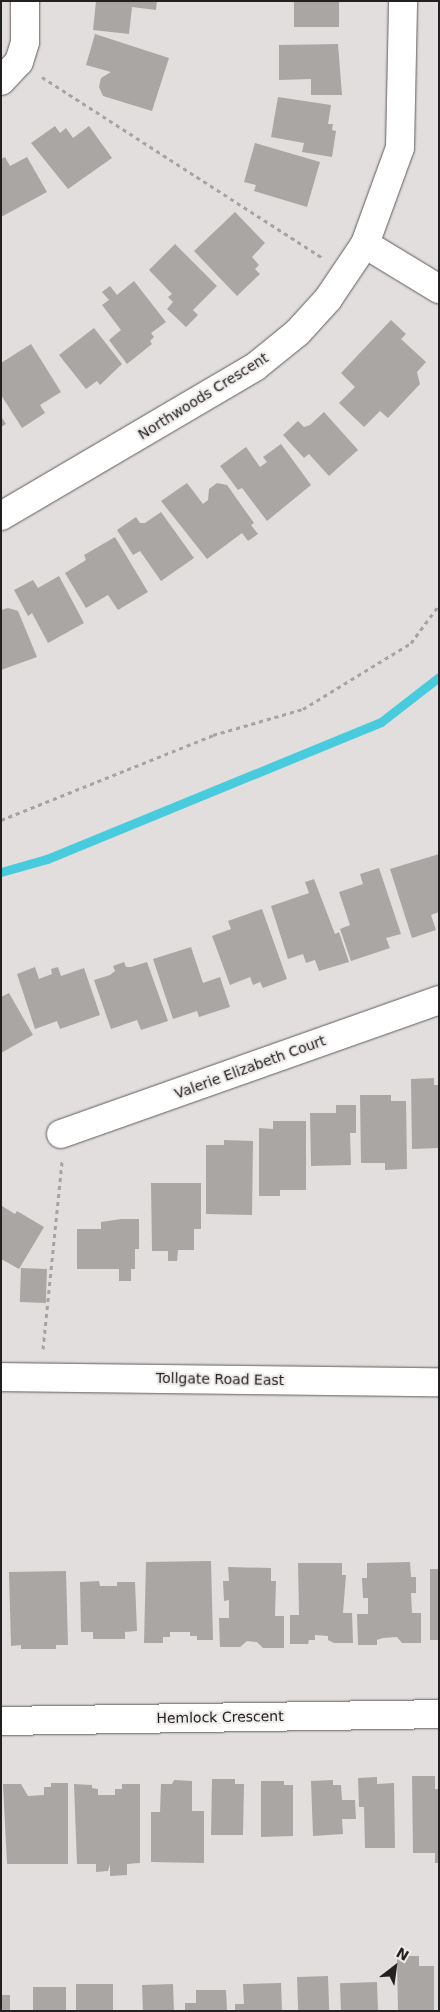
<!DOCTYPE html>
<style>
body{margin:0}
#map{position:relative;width:440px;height:2012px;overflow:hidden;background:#e2dedd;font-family:"DejaVu Sans",sans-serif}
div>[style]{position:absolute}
.stream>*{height:9px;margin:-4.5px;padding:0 4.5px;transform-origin:4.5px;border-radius:4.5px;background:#48ccdd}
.building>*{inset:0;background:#a9a6a4;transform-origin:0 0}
.path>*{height:3px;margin-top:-1.5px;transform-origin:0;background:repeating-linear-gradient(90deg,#a7a3a3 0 4px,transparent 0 8px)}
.roads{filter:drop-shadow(0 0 1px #5f5c5b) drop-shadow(0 0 1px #5f5c5b)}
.minor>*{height:28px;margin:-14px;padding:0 14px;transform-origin:14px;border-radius:14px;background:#fff}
.tertiary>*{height:28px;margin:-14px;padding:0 14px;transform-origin:14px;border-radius:14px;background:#fff}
span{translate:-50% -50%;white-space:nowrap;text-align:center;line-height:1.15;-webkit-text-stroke:4px #efebea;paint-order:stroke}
.street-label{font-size:14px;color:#222020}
.frame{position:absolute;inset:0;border:2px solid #222020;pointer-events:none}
.north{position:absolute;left:370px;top:1942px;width:50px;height:50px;-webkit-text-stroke:4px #efebea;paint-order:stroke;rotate:30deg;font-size:14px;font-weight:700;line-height:20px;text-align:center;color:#222020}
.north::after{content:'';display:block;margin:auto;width:18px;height:22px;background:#222020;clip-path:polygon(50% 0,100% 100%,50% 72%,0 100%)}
</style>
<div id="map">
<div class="stream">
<i style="left:1px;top:872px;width:48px;rotate:-15.8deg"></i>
<i style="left:47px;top:859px;width:361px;rotate:-22.3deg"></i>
<i style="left:381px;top:722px;width:73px;rotate:-37.8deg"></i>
</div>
<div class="building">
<i style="clip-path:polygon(96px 1px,157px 1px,156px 10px,132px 7px,129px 34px,93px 30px)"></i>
<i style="left:294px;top:1px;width:45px;height:26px"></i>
<i style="clip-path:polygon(95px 34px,169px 58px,152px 111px,103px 96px,99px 87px,101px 78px,111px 72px,86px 65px)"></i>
<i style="clip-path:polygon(338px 44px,342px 95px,311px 95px,311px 79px,279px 80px,279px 45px)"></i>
<i style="clip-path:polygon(278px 97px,331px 105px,328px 124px,333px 124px,332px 130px,336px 131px,332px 157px,302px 152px,304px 143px,271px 137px)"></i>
<i style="clip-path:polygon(55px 126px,60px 133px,66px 128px,73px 138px,89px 126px,112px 158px,68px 189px,31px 143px)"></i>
<i style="clip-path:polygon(255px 143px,320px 162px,307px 207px,254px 191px,256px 185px,244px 182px)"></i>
<i style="clip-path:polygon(5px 157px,10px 166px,27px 157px,47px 192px,1px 217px,1px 159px)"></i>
<i style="clip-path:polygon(235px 212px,265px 243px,252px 257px,259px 265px,255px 269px,260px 274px,237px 296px,194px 251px)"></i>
<i style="clip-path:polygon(175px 244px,217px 286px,193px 310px,198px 315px,186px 327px,167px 309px,173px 302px,168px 297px,172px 294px,149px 270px)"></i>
<i style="clip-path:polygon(134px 281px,166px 322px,151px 333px,154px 337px,150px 341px,152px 344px,127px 364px,109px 340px,121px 330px,102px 305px,109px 300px,102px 292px,110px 286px,117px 295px)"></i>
<i style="clip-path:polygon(391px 320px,406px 334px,401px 339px,426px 362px,417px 372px,420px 384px,388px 418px,380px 411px,364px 427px,339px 403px,355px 387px,341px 373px)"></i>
<i style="clip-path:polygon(94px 328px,122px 364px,100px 385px,97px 381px,86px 389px,59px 355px)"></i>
<i style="clip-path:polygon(31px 344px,61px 392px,40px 405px,45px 413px,22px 428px,1px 395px,1px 363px)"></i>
<i style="clip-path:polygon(324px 412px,358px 450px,329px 476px,309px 454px,304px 458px,283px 435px,298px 421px,304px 427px,310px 425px)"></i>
<i style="clip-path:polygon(1px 416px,6px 424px,1px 427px)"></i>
<i style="clip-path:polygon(281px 444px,311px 485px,267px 521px,242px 488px,238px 490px,220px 466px,246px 447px,260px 467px,267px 462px,263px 457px)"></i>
<i style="clip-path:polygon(187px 483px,203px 504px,208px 500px,209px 489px,217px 483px,227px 485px,254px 523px,251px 525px,258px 534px,248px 541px,242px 533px,207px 559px,161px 501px)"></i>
<i style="clip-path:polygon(161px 512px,194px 558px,161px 581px,140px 551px,133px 555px,117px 530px,136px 517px,140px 523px,145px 523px)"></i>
<i style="clip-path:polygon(115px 537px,148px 592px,118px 610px,108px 595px,86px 608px,65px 573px,86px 560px,84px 555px)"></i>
<i style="clip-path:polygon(59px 576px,84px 623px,48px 643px,32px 613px,28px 616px,14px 590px,33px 580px,38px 588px)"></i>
<i style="clip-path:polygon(8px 608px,18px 611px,37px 657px,1px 670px,1px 610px)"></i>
<i style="clip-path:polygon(439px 854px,439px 912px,431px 915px,436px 930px,412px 938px,390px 869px)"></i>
<i style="clip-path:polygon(379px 868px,401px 934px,386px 938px,390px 948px,351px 961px,340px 929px,350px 925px,339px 892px,363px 884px,360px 874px)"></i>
<i style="clip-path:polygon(314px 879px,335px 934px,339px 932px,349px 962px,319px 971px,315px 960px,306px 963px,303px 954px,288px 959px,271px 906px,309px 893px,305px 882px)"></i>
<i style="clip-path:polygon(262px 909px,287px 979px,263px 988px,260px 982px,253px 985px,250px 977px,230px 985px,212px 936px,231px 929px,228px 921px)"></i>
<i style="clip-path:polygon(191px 947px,203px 983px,220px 977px,230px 1007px,199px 1017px,197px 1011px,173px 1019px,153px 959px)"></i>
<i style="clip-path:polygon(124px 962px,126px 967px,131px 967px,147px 962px,168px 1021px,141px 1030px,137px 1020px,111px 1029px,94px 980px,110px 975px,115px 971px,113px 966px)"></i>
<i style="clip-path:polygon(35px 967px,39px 979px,52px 974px,51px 969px,58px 967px,61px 976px,84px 968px,100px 1015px,60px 1029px,57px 1021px,35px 1029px,17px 974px)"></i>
<i style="clip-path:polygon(9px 993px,33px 1035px,1px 1053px,1px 997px)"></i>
<i style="clip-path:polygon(434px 1078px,434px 1085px,439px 1085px,439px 1148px,412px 1149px,411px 1079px)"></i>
<i style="clip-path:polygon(360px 1095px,391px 1095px,391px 1101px,406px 1101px,407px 1169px,385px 1170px,385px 1163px,361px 1163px)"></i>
<i style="clip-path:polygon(336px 1105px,356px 1105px,356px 1133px,350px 1133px,351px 1165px,311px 1166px,310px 1113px,336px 1113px)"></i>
<i style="clip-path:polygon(273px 1121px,306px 1121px,306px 1190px,280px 1190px,280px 1196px,259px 1196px,259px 1128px,273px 1129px)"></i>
<i style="clip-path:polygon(224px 1140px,253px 1141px,252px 1215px,206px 1214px,206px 1145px,224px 1145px)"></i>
<i style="clip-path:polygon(151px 1183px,201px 1183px,201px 1229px,194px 1229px,194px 1250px,178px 1250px,177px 1261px,168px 1261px,168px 1251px,152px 1251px)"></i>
<i style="clip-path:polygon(2px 1206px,15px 1214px,17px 1211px,44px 1227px,19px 1269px,1px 1259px)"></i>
<i style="clip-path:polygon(121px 1219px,139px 1219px,139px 1249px,135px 1249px,135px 1269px,131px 1269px,131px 1281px,119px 1281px,119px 1269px,77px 1269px,77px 1229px,101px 1229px,101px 1222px)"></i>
<i style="left:21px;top:1268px;width:26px;height:34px;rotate:2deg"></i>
<i style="clip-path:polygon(211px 1561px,213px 1640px,197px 1640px,197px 1636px,190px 1636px,190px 1632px,170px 1632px,170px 1637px,163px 1637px,163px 1643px,144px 1643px,146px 1562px)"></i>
<i style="clip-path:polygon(410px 1562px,411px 1577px,416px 1577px,416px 1593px,411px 1593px,412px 1613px,421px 1613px,421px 1643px,402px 1643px,397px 1637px,383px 1638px,377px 1640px,377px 1645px,358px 1645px,357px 1614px,368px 1614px,368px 1598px,363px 1598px,362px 1578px,367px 1578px,367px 1563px)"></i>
<i style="clip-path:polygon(298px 1563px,342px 1563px,342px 1575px,346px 1575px,343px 1613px,352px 1613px,353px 1643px,334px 1643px,328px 1640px,328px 1636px,315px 1635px,315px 1640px,309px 1640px,308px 1644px,290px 1644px,290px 1615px,299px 1615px)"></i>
<i style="clip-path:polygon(228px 1567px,271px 1568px,271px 1581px,276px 1581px,275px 1616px,284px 1616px,284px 1648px,263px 1648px,257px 1642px,247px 1641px,240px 1647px,220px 1647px,219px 1618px,229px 1618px,229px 1600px,224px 1601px,223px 1581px,229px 1581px)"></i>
<i style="left:439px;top:1569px;width:71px;height:9px;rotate:90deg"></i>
<i style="clip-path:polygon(66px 1571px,68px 1645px,56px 1645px,56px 1649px,21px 1649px,21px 1645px,11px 1646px,9px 1572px)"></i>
<i style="clip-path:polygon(99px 1581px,100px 1586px,117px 1586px,117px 1582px,135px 1582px,137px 1631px,125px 1632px,125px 1639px,93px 1639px,93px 1632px,81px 1632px,80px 1582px)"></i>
<i style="clip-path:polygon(412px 1776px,435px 1776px,435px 1789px,439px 1789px,439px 1863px,435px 1863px,435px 1853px,413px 1853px)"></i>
<i style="clip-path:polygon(377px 1777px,377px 1784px,394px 1783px,395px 1848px,365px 1848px,364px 1807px,359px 1807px,358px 1778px)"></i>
<i style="clip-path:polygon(212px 1779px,235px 1779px,235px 1784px,244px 1784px,243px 1835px,211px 1835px)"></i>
<i style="clip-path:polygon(174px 1780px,192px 1781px,192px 1811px,204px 1811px,204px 1863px,151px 1862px,151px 1812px,160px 1812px,161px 1784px,172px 1784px)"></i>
<i style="clip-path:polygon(333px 1780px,333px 1785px,341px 1785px,342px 1800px,355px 1800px,356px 1819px,342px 1819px,343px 1834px,313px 1836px,311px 1781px)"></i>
<i style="clip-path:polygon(261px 1781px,284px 1781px,284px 1785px,293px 1785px,293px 1836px,261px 1837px)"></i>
<i style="clip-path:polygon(51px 1783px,68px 1783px,68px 1864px,7px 1864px,3px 1784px,21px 1784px,28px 1796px,44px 1795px,44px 1787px,51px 1787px)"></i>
<i style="clip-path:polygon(74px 1784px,92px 1785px,92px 1788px,98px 1789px,98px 1795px,115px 1795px,115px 1789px,122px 1789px,122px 1784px,140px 1784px,140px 1863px,127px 1864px,127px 1875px,110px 1876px,110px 1864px,108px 1871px,96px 1872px,96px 1864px,77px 1864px)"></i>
<i style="clip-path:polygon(397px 1956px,419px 1956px,419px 1966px,434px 1966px,434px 2011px,398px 2011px)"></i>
<i style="left:328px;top:1976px;width:35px;height:31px;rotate:88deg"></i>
<i style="left:377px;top:1982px;width:29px;height:37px;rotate:88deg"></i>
<i style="clip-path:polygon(281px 1983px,282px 2011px,235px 2011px,235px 2004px,244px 2004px,243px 1984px)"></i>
<i style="left:113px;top:1984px;width:27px;height:37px;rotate:90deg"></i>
<i style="left:173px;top:1984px;width:27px;height:31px;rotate:88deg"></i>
<i style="left:66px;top:1987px;width:24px;height:33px;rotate:90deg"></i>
<i style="clip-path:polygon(196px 1990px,226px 1990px,227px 2011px,185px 2011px,185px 2003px,196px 2003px)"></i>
<i style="left:1px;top:1995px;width:9px;height:16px"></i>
</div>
<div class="path">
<i style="left:42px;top:77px;width:334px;rotate:32.8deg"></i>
<i style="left:1px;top:820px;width:228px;rotate:-21.8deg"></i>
<i style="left:213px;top:735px;width:94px;rotate:-16.1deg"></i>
<i style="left:303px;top:709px;width:127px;rotate:-31.4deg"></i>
<i style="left:411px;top:643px;width:47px;rotate:-53.6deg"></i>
<i style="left:43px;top:1349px;width:189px;rotate:-84.2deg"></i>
</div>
<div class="roads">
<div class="minor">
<i style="left:1px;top:81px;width:26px;rotate:-47deg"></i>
<i style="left:19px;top:62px;width:21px;rotate:-73deg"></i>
<i style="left:25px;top:42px;width:41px;rotate:-90deg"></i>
<i style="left:365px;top:244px;width:87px;rotate:31.3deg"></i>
<i style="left:1px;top:516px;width:294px;rotate:-30.4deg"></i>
<i style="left:255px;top:367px;width:55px;rotate:-39.1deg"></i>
<i style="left:298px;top:332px;width:45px;rotate:-47.7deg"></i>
<i style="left:328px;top:299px;width:66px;rotate:-56.1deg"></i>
<i style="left:365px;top:244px;width:102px;rotate:-70deg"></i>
<i style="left:400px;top:148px;width:147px;rotate:-88.8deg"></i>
<i style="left:61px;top:1134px;width:401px;rotate:-19.5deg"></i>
<i style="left:1px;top:1721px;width:438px;rotate:-0.9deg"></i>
</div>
<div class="tertiary">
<i style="left:1px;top:1377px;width:438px;rotate:0.7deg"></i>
</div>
</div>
<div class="street-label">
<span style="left:203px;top:396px;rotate:-32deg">Northwoods Crescent</span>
<span style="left:250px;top:1067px;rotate:-20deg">Valerie Elizabeth Court</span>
<span style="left:220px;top:1379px;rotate:1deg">Tollgate Road East</span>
<span style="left:220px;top:1717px;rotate:-1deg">Hemlock Crescent</span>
</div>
<div class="frame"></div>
<div class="north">N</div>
</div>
